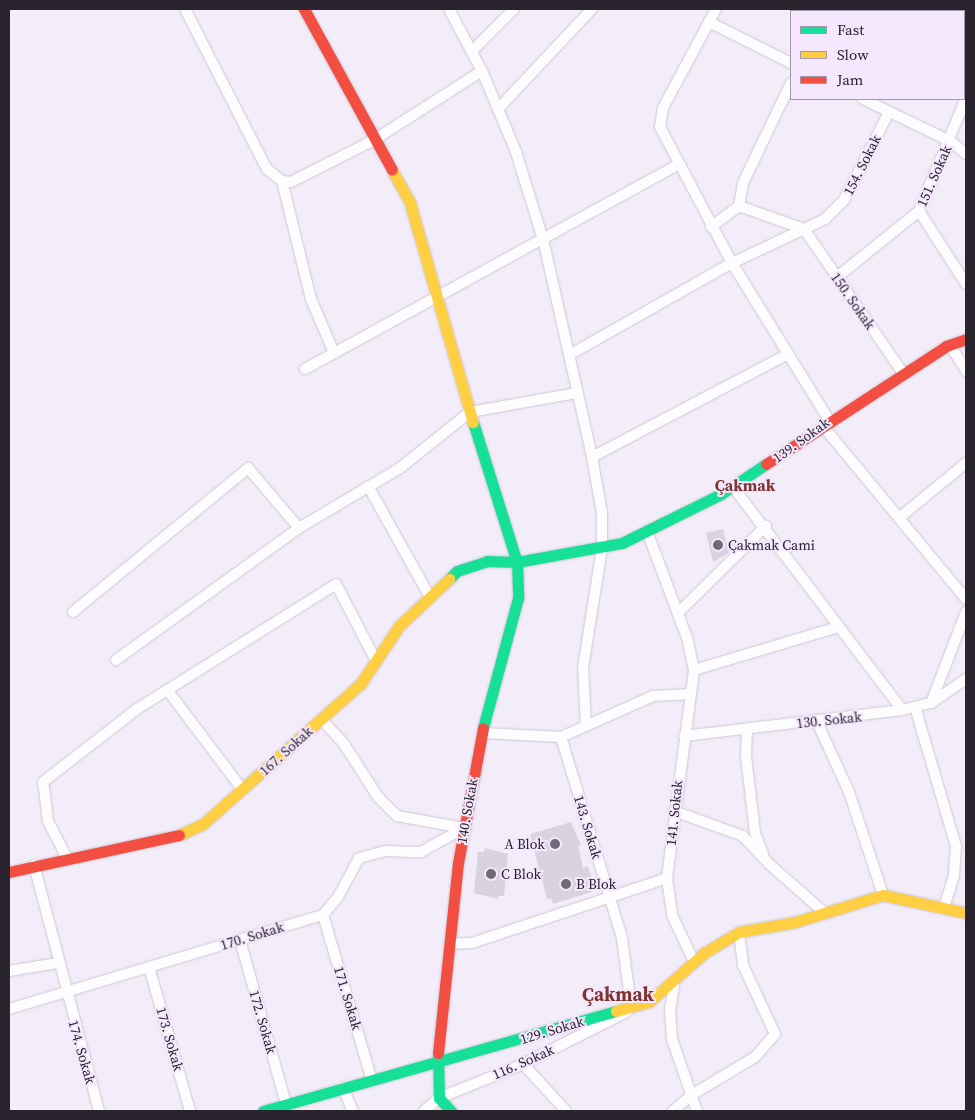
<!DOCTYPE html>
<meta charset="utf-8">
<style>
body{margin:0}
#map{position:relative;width:975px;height:1120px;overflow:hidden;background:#f3ecf9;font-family:"Source Serif 4",serif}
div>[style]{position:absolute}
.building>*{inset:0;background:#d8d3df}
.roads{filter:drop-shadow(0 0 1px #cfc9d4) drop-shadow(0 0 1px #cfc9d4)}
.street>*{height:10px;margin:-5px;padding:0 5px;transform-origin:5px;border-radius:5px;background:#fdfcfe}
.fast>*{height:11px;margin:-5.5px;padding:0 5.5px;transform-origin:5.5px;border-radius:5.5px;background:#16e098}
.slow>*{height:11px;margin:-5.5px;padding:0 5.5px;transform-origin:5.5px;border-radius:5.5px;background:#ffcf43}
.jam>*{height:11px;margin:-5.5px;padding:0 5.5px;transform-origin:5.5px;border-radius:5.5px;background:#f24e42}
.dots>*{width:14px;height:14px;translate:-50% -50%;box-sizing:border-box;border:2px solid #f4e7fe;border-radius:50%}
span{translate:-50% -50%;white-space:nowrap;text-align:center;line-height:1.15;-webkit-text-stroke:4px #f4e7fe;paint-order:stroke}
.street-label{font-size:14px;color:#2a242f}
.poi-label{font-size:14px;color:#2a242f}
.left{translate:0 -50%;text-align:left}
.right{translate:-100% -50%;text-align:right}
.quarter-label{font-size:16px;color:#7c3530;font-weight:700}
.district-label{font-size:19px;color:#7c3530;font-weight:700}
.frame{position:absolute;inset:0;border:10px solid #2a242f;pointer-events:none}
.legend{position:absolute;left:790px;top:10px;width:175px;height:90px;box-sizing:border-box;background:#f4e7fe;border:1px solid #a399ab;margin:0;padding:6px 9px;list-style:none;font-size:15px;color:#2a242f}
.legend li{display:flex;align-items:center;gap:10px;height:25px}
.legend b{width:25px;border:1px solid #a399ab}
</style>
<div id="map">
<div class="building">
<i style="clip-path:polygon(723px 529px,729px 553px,713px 562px,706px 533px)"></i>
<i style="clip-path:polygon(571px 822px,581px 845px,578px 846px,583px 868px,588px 866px,593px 883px,590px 884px,592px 892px,553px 904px,551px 898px,547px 899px,530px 834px)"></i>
<i style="clip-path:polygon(485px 848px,508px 854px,504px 896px,498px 896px,498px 899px,474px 893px,478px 852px,484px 852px)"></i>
</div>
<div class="roads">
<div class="street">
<i style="left:185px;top:9px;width:180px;rotate:62.9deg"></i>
<i style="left:267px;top:169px;width:19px;rotate:39deg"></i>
<i style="left:282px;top:181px;width:9px;rotate:6deg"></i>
<i style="left:291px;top:182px;width:93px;rotate:-26.8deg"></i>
<i style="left:374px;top:140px;width:128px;rotate:-32.6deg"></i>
<i style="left:449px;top:9px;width:70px;rotate:62deg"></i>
<i style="left:482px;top:71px;width:88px;rotate:67.2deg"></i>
<i style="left:516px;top:152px;width:91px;rotate:72.8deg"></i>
<i style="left:543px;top:239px;width:223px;rotate:77.3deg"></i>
<i style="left:592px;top:457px;width:57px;rotate:79.9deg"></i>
<i style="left:602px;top:513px;width:35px;rotate:90deg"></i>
<i style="left:602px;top:548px;width:121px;rotate:99deg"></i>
<i style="left:583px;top:668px;width:58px;rotate:87deg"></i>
<i style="left:716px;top:9px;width:112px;rotate:118.2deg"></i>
<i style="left:663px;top:108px;width:19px;rotate:99deg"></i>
<i style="left:660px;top:127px;width:154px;rotate:62.1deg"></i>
<i style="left:732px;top:263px;width:185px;rotate:58.3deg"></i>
<i style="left:890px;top:9px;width:5px;rotate:22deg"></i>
<i style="left:709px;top:22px;width:92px;rotate:26.6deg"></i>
<i style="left:964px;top:45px;width:2px;rotate:27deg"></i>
<i style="left:472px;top:51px;width:59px;rotate:-45deg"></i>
<i style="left:863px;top:99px;width:97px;rotate:25.8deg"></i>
<i style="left:950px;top:141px;width:21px;rotate:39deg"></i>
<i style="left:498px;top:109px;width:137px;rotate:-46.8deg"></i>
<i style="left:282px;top:181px;width:122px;rotate:76.2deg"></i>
<i style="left:311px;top:299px;width:59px;rotate:66.9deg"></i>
<i style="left:739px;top:206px;width:69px;rotate:19.5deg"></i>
<i style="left:919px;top:211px;width:87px;rotate:57.2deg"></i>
<i style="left:711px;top:227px;width:35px;rotate:-37deg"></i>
<i style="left:739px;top:206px;width:23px;rotate:-80deg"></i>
<i style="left:743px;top:183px;width:111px;rotate:-64.4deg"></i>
<i style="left:804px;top:229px;width:175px;rotate:55.5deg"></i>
<i style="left:836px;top:278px;width:107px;rotate:-38.9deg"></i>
<i style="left:919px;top:211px;width:122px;rotate:-67.4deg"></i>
<i style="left:950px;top:345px;width:31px;rotate:58deg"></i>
<i style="left:571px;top:354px;width:185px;rotate:-29.5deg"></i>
<i style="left:732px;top:263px;width:103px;rotate:-25.3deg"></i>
<i style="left:825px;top:219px;width:27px;rotate:-45deg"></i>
<i style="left:844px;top:200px;width:99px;rotate:-62.9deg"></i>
<i style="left:305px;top:369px;width:424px;rotate:-28.7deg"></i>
<i style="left:822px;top:425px;width:226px;rotate:50.4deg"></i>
<i style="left:592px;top:457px;width:221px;rotate:-27.7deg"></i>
<i style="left:368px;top:486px;width:125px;rotate:60.8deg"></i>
<i style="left:733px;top:487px;width:280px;rotate:52.8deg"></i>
<i style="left:899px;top:518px;width:87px;rotate:-39.4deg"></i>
<i style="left:73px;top:612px;width:227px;rotate:-39.4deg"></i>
<i style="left:248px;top:468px;width:79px;rotate:49.6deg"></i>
<i style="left:678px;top:613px;width:124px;rotate:-44.7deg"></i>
<i style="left:116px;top:660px;width:226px;rotate:-35.8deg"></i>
<i style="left:299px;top:528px;width:117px;rotate:-30.7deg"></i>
<i style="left:400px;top:468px;width:90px;rotate:-38.7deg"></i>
<i style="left:470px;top:412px;width:109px;rotate:-10.1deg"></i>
<i style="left:694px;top:670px;width:150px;rotate:-16.6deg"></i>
<i style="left:168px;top:691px;width:124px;rotate:52.9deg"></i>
<i style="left:931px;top:703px;width:97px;rotate:-69deg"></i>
<i style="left:915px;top:707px;width:145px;rotate:73.6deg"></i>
<i style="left:956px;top:846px;width:30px;rotate:94deg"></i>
<i style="left:954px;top:876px;width:32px;rotate:108deg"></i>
<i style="left:321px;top:719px;width:34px;rotate:47deg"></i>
<i style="left:344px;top:744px;width:63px;rotate:57.3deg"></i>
<i style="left:378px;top:797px;width:27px;rotate:45deg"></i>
<i style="left:397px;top:816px;width:68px;rotate:10.2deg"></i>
<i style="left:817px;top:722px;width:77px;rotate:65.4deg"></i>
<i style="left:849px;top:792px;width:108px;rotate:71.7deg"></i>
<i style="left:747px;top:729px;width:27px;rotate:92deg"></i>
<i style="left:746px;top:756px;width:78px;rotate:83.3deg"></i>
<i style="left:755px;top:833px;width:22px;rotate:69deg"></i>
<i style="left:483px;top:733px;width:78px;rotate:2.9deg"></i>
<i style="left:561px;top:737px;width:101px;rotate:-24deg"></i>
<i style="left:653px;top:696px;width:38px;rotate:-3deg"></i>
<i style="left:684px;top:736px;width:220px;rotate:-6.8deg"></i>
<i style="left:902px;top:710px;width:30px;rotate:-14deg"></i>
<i style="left:931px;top:703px;width:42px;rotate:-34.4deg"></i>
<i style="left:561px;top:737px;width:210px;rotate:73.1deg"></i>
<i style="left:622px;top:938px;width:69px;rotate:82.5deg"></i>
<i style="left:674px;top:811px;width:73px;rotate:19.9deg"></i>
<i style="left:743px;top:836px;width:37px;rotate:47deg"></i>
<i style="left:768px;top:863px;width:76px;rotate:41.3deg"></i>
<i style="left:67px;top:858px;width:42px;rotate:-117.2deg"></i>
<i style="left:48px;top:821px;width:39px;rotate:-97deg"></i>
<i style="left:43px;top:782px;width:119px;rotate:-37.8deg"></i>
<i style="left:137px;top:709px;width:235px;rotate:-32.1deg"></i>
<i style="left:336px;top:584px;width:87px;rotate:62.5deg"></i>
<i style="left:34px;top:865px;width:254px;rotate:75.2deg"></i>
<i style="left:667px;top:878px;width:37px;rotate:82deg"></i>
<i style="left:672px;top:915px;width:52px;rotate:64.9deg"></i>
<i style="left:323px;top:915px;width:172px;rotate:73.5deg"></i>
<i style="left:240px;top:940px;width:170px;rotate:74.3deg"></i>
<i style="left:450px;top:944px;width:22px;rotate:-3deg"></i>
<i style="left:472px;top:943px;width:206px;rotate:-18.4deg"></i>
<i style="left:667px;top:878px;width:210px;rotate:-82.6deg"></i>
<i style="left:694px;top:670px;width:33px;rotate:-102deg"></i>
<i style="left:687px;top:638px;width:114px;rotate:-110.5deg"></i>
<i style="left:149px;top:967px;width:150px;rotate:74.1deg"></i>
<i style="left:9px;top:971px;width:50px;rotate:-9.3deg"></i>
<i style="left:675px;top:979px;width:31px;rotate:99deg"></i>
<i style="left:670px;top:1010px;width:29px;rotate:86deg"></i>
<i style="left:672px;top:1039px;width:76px;rotate:70.9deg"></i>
<i style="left:9px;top:1009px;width:328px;rotate:-16.7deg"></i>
<i style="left:323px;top:915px;width:23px;rotate:-50deg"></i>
<i style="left:338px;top:897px;width:44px;rotate:-61.7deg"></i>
<i style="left:359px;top:858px;width:27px;rotate:-15deg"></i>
<i style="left:385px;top:851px;width:36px;rotate:2deg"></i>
<i style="left:421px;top:852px;width:49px;rotate:-29.2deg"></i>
<i style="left:523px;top:1064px;width:64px;rotate:47.5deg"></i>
<i style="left:343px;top:1088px;width:25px;rotate:67deg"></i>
<i style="left:424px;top:1111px;width:20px;rotate:-41deg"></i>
<i style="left:439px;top:1098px;width:91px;rotate:-22deg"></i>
<i style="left:523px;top:1064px;width:116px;rotate:-26.6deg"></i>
<i style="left:673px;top:1111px;width:23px;rotate:-41deg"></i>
<i style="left:690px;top:1096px;width:76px;rotate:-31deg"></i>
<i style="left:755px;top:1057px;width:30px;rotate:-49deg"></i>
<i style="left:775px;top:1034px;width:76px;rotate:-114.9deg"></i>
<i style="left:743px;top:965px;width:33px;rotate:-97deg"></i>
</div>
<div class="fast">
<i style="left:473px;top:422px;width:147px;rotate:72.6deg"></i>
<i style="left:517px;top:562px;width:36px;rotate:88deg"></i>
<i style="left:518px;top:598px;width:135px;rotate:105.1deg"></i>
<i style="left:449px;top:579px;width:11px;rotate:-45deg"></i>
<i style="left:457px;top:571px;width:32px;rotate:-18deg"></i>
<i style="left:487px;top:561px;width:30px;rotate:2deg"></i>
<i style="left:517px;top:562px;width:107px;rotate:-10.3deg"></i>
<i style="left:622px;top:543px;width:110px;rotate:-26.3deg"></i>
<i style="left:721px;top:494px;width:54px;rotate:-33.7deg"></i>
<i style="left:438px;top:1053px;width:45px;rotate:88.7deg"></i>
<i style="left:439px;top:1098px;width:18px;rotate:47deg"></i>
<i style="left:263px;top:1111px;width:367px;rotate:-15.8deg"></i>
</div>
<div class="slow">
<i style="left:392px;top:170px;width:38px;rotate:61deg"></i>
<i style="left:410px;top:203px;width:228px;rotate:74deg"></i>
<i style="left:179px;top:835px;width:26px;rotate:-25deg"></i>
<i style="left:203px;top:824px;width:212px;rotate:-41.7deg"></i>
<i style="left:361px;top:683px;width:69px;rotate:-56.3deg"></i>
<i style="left:399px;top:626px;width:69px;rotate:-43.2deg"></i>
<i style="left:616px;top:1011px;width:35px;rotate:-16deg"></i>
<i style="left:650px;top:1001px;width:72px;rotate:-41.6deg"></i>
<i style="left:704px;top:953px;width:41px;rotate:-31deg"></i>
<i style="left:739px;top:932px;width:57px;rotate:-10.1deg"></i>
<i style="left:795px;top:922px;width:92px;rotate:-17.1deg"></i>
<i style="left:883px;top:895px;width:85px;rotate:12.2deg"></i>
</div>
<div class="jam">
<i style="left:304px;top:9px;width:183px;rotate:61.3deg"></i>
<i style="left:766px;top:464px;width:215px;rotate:-33.2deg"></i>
<i style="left:946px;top:346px;width:21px;rotate:-19deg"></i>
<i style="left:9px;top:872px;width:174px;rotate:-12.3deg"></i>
<i style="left:438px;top:1053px;width:191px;rotate:-84deg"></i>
<i style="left:458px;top:863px;width:137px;rotate:-79.5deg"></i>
</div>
</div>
<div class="dots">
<i style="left:718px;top:545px;background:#706a76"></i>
<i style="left:555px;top:844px;background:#706a76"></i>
<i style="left:491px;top:874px;background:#706a76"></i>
<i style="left:566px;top:884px;background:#706a76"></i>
</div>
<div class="street-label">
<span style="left:862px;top:165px;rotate:-63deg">154. Sokak</span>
<span style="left:934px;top:176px;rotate:-66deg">151. Sokak</span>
<span style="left:853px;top:301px;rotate:55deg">150. Sokak</span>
<span style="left:801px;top:440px;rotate:-36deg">139. Sokak</span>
<span style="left:829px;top:720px;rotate:-6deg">130. Sokak</span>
<span style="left:286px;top:751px;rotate:-42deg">167. Sokak</span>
<span style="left:467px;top:811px;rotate:-80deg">140. Sokak</span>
<span style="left:674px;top:813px;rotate:-84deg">141. Sokak</span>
<span style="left:588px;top:827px;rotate:73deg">143. Sokak</span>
<span style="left:252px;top:936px;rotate:-17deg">170. Sokak</span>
<span style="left:348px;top:998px;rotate:73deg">171. Sokak</span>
<span style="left:263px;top:1022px;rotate:74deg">172. Sokak</span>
<span style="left:552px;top:1030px;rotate:-17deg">129. Sokak</span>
<span style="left:170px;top:1039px;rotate:74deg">173. Sokak</span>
<span style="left:82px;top:1052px;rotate:74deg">174. Sokak</span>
<span style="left:523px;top:1062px;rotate:-24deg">116. Sokak</span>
</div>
<div class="poi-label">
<span class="left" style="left:728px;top:545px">Çakmak Cami</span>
<span class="right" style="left:545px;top:844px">A Blok</span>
<span class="left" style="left:501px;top:874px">C Blok</span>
<span class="left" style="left:576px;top:884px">B Blok</span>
</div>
<div class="quarter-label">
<span style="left:745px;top:485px">Çakmak</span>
</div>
<div class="district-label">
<span style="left:618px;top:995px">Çakmak</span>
</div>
<div class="frame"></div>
<ul class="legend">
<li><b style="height:6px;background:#16e098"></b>Fast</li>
<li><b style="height:6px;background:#ffcf43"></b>Slow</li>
<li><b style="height:6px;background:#f24e42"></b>Jam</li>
</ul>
</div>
